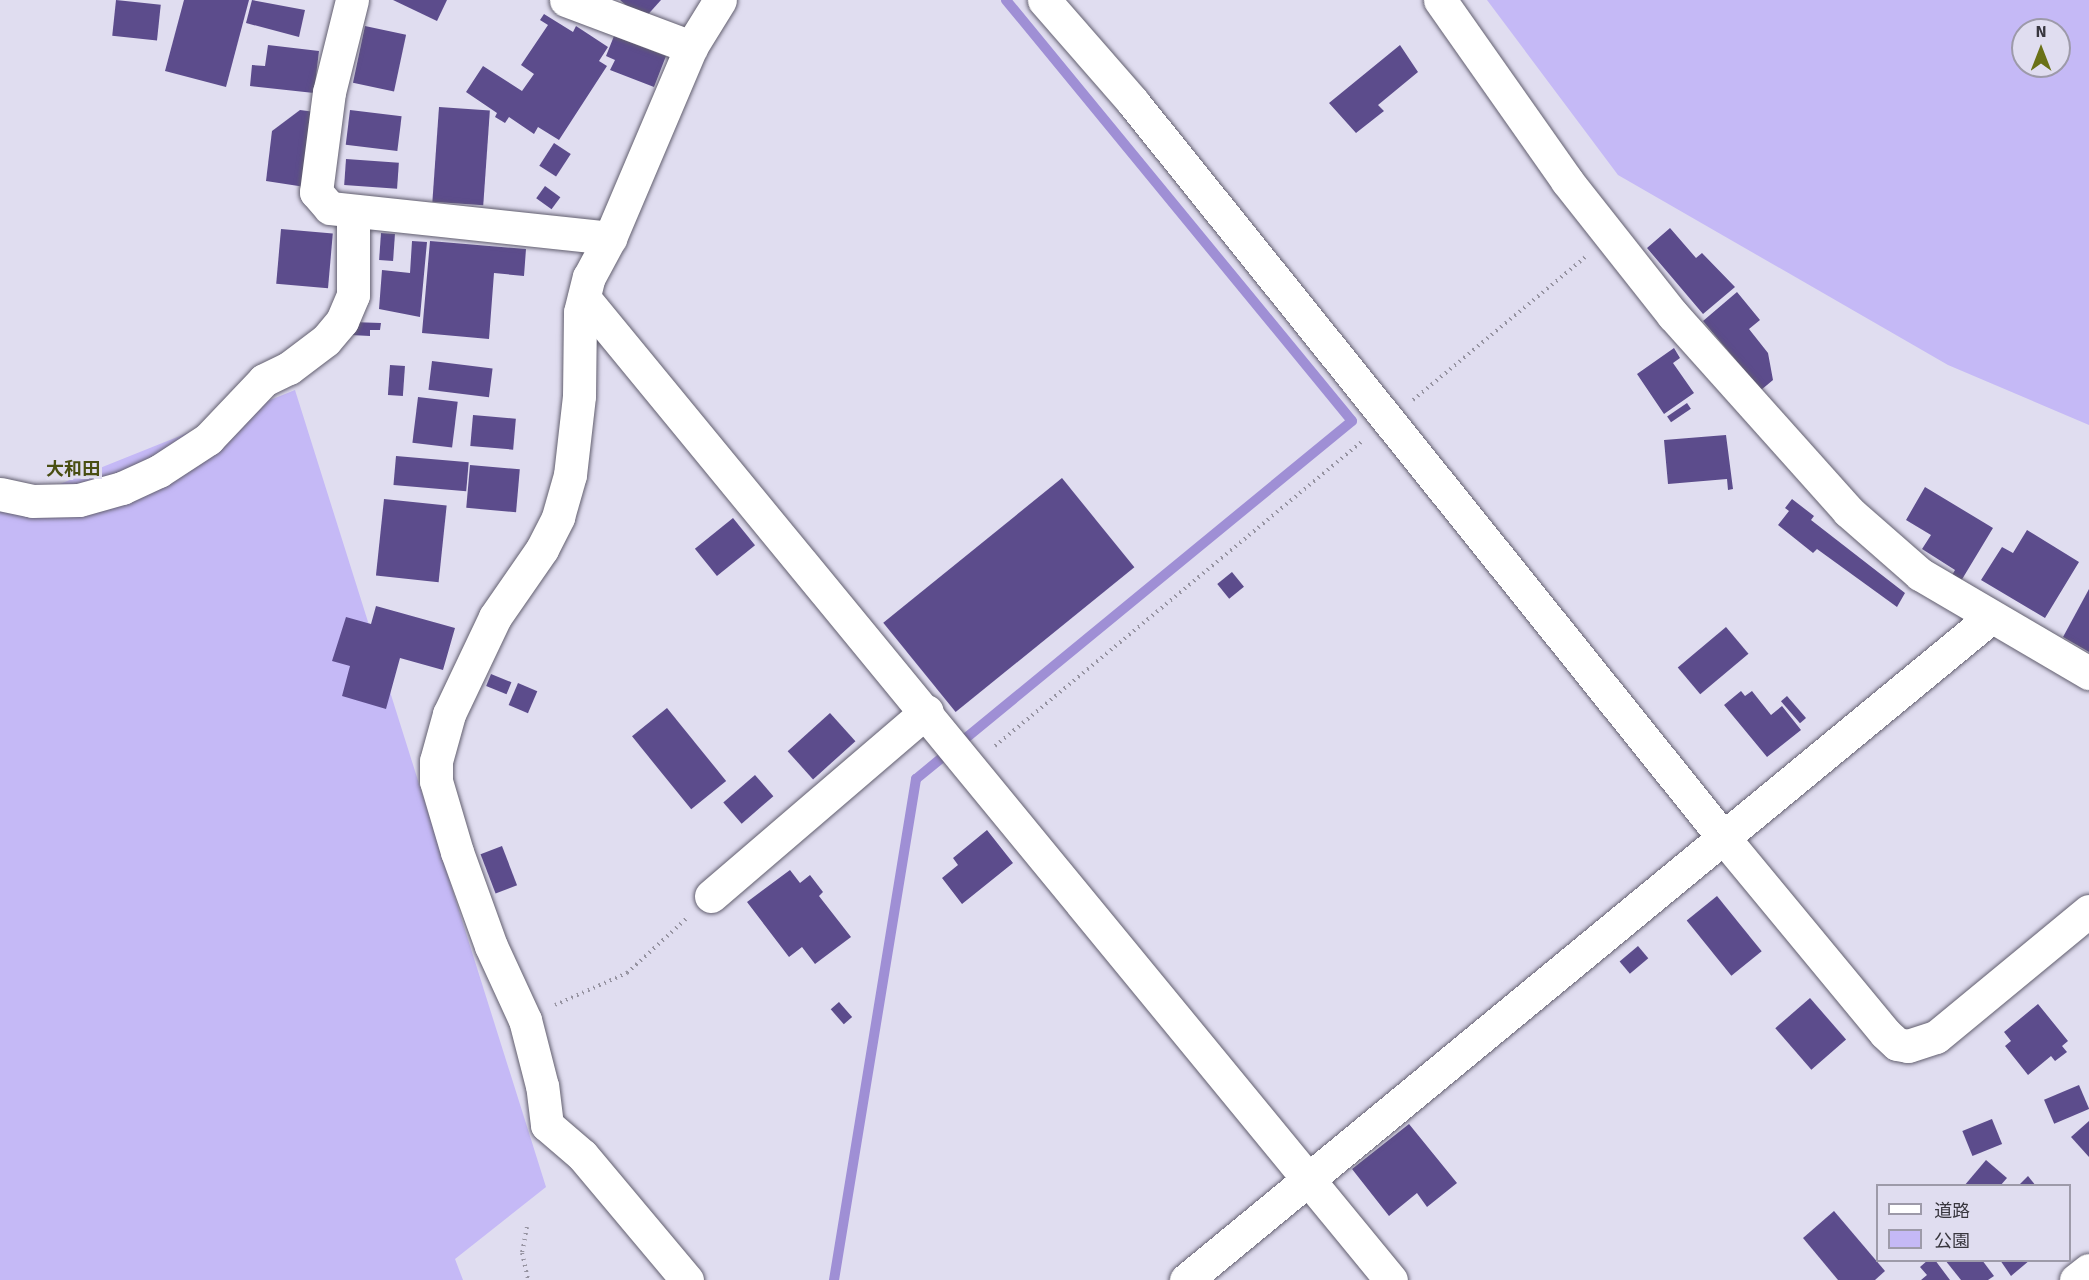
<!DOCTYPE html>
<meta charset="utf-8">
<style>
body{margin:0}
#map{position:relative;width:2089px;height:1280px;overflow:hidden;background:#e0ddf0;font-family:Signika,"Noto Sans JP",sans-serif}
div>[style]{position:absolute}
.green>*{inset:0;background:#c5b9f6}
.stream>*{height:10px;margin:-5px;padding:0 5px;transform-origin:5px;border-radius:5px;background:#9f8fd5}
.building>*{inset:0;background:#5c4c8c;transform-origin:0 0}
.path>*{height:4px;margin-top:-2px;transform-origin:0;background:repeating-linear-gradient(90deg,#9693a1 0 1.5px,transparent 0 6px)}
.roads{filter:drop-shadow(0 0 2px #625f6f) drop-shadow(0 0 2px #625f6f)}
.minor>*{height:33px;margin:-16.5px;padding:0 16.5px;transform-origin:16.5px;border-radius:16.5px;background:#fff}
span{translate:-50% -50%;white-space:nowrap;text-align:center;line-height:1.15;-webkit-text-stroke:6px #e0ddf0;paint-order:stroke}
.quarter-label{font-size:18px;color:#494e12;font-weight:700}
.legend{position:absolute;left:1876px;top:1184px;width:195px;height:78px;box-sizing:border-box;background:#e0ddf0;border:2px solid #9d9aa9;margin:0;padding:8px 10px;list-style:none;font-size:18px;color:#38363e}
.legend li{display:flex;align-items:center;gap:12px;height:30px}
.legend b{width:30px;border:2px solid #9d9aa9}
.north{position:absolute;left:2011px;top:18px;width:60px;height:60px;box-sizing:border-box;background:#e0ddf0;border:2px solid #9d9aa9;border-radius:50%;rotate:0deg;font-size:16px;font-weight:700;line-height:24px;text-align:center;color:#38363e}
.north::after{content:'';display:block;margin:auto;width:21px;height:27px;background:#6a7117;clip-path:polygon(50% 0,100% 100%,50% 72%,0 100%)}
</style>
<div id="map">
<div class="green">
<i style="clip-path:polygon(evenodd,1487px 0,2089px 0,2089px 425px,1948px 365px,1618px 175px,1487px 0,2023px 30px,2059px 30px,2059px 66px,2023px 66px,2023px 30px)"></i>
<i style="clip-path:polygon(295px 390px,546px 1187px,455px 1259px,463px 1280px,0 1280px,0 508px)"></i>
</div>
<div class="stream">
<i style="left:834px;top:1280px;width:508px;rotate:-80.7deg"></i>
<i style="left:916px;top:779px;width:564px;rotate:-39.39deg"></i>
<i style="left:1352px;top:421px;width:545px;rotate:-129.42deg"></i>
</div>
<div class="building">
<i style="left:116px;top:0;width:45px;height:36px;rotate:6deg"></i>
<i style="clip-path:polygon(184px 0,249px 0,226px 87px,165px 71px)"></i>
<i style="clip-path:polygon(252px 0,305px 10px,299px 37px,246px 23px)"></i>
<i style="clip-path:polygon(393px 0,447px 0,437px 21px)"></i>
<i style="clip-path:polygon(620px 0,661px 0,643px 20px)"></i>
<i style="clip-path:polygon(544px 14px,573px 32px,576px 26px,608px 47px,599px 61px,607px 66px,559px 140px,538px 127px,534px 134px,509px 117px,505px 123px,495px 117px,497px 113px,466px 92px,483px 66px,522px 91px,534px 74px,521px 65px,548px 25px,540px 20px)"></i>
<i style="left:365px;top:26px;width:42px;height:58px;rotate:12deg"></i>
<i style="clip-path:polygon(614px 36px,666px 56px,654px 87px,610px 70px,615px 60px,606px 56px)"></i>
<i style="clip-path:polygon(268px 45px,319px 51px,314px 93px,250px 86px,252px 65px,265px 66px)"></i>
<i style="clip-path:polygon(1400px 45px,1418px 72px,1378px 105px,1384px 111px,1356px 133px,1329px 103px)"></i>
<i style="left:439px;top:107px;width:51px;height:95px;rotate:4deg"></i>
<i style="clip-path:polygon(300px 110px,315px 112px,305px 187px,266px 181px,272px 131px)"></i>
<i style="left:350px;top:110px;width:52px;height:35px;rotate:7deg"></i>
<i style="left:554px;top:143px;width:20px;height:27px;rotate:33deg"></i>
<i style="left:346px;top:159px;width:53px;height:26px;rotate:4deg"></i>
<i style="left:545px;top:186px;width:19px;height:15px;rotate:36deg"></i>
<i style="clip-path:polygon(1670px 228px,1696px 258px,1702px 253px,1735px 287px,1703px 314px,1647px 248px)"></i>
<i style="left:281px;top:229px;width:52px;height:55px;rotate:5deg"></i>
<i style="left:381px;top:233px;width:14px;height:27px;rotate:4deg"></i>
<i style="clip-path:polygon(412px 241px,427px 242px,420px 317px,379px 309px,382px 270px,410px 273px)"></i>
<i style="clip-path:polygon(430px 241px,526px 249px,524px 276px,494px 273px,489px 339px,422px 333px)"></i>
<i style="clip-path:polygon(1737px 292px,1760px 320px,1749px 329px,1768px 353px,1773px 380px,1761px 390px,1703px 321px)"></i>
<i style="clip-path:polygon(352px 322px,381px 323px,380px 330px,370px 330px,370px 336px,351px 335px)"></i>
<i style="clip-path:polygon(1674px 348px,1680px 358px,1673px 363px,1694px 393px,1664px 414px,1637px 374px)"></i>
<i style="left:432px;top:361px;width:61px;height:29px;rotate:7deg"></i>
<i style="left:390px;top:365px;width:15px;height:30px;rotate:4deg"></i>
<i style="left:418px;top:397px;width:40px;height:46px;rotate:7deg"></i>
<i style="left:1687px;top:403px;width:7px;height:24px;rotate:56deg"></i>
<i style="left:473px;top:415px;width:43px;height:31px;rotate:5deg"></i>
<i style="clip-path:polygon(1726px 435px,1733px 489px,1728px 490px,1727px 479px,1668px 484px,1664px 440px)"></i>
<i style="left:396px;top:456px;width:73px;height:29px;rotate:5deg"></i>
<i style="left:470px;top:465px;width:50px;height:43px;rotate:5deg"></i>
<i style="left:1062px;top:478px;width:115px;height:230px;rotate:51deg"></i>
<i style="clip-path:polygon(1925px 487px,1993px 528px,1961px 581px,1952px 575px,1955px 570px,1922px 549px,1931px 535px,1906px 520px)"></i>
<i style="left:384px;top:499px;width:63px;height:77px;rotate:6deg"></i>
<i style="clip-path:polygon(1792px 499px,1814px 516px,1811px 520px,1905px 593px,1897px 607px,1817px 549px,1813px 553px,1778px 525px,1789px 511px,1785px 508px)"></i>
<i style="left:733px;top:518px;width:35px;height:49px;rotate:51deg"></i>
<i style="clip-path:polygon(2027px 530px,2079px 562px,2045px 618px,1981px 580px,2002px 547px,2013px 553px)"></i>
<i style="left:1232px;top:572px;width:19px;height:19px;rotate:51deg"></i>
<i style="clip-path:polygon(2089px 589px,2089px 652px,2063px 637px)"></i>
<i style="clip-path:polygon(376px 606px,455px 628px,443px 670px,400px 658px,386px 709px,342px 696px,350px 666px,332px 661px,346px 617px,371px 624px)"></i>
<i style="left:1726px;top:627px;width:35px;height:63px;rotate:50deg"></i>
<i style="left:491px;top:674px;width:22px;height:13px;rotate:22deg"></i>
<i style="left:518px;top:683px;width:21px;height:24px;rotate:23deg"></i>
<i style="clip-path:polygon(1741px 691px,1745px 696px,1752px 691px,1771px 715px,1782px 706px,1801px 730px,1767px 757px,1724px 705px)"></i>
<i style="left:1787px;top:696px;width:29px;height:8px;rotate:49deg"></i>
<i style="left:667px;top:708px;width:94px;height:45px;rotate:51deg"></i>
<i style="left:830px;top:713px;width:38px;height:57px;rotate:48deg"></i>
<i style="left:755px;top:775px;width:28px;height:42px;rotate:49deg"></i>
<i style="clip-path:polygon(987px 830px,1013px 863px,962px 904px,942px 878px,958px 865px,953px 858px)"></i>
<i style="left:502px;top:846px;width:42px;height:23px;rotate:69deg"></i>
<i style="clip-path:polygon(790px 870px,800px 883px,810px 875px,823px 892px,819px 896px,851px 937px,815px 964px,802px 947px,789px 957px,747px 902px)"></i>
<i style="left:1717px;top:896px;width:71px;height:39px;rotate:51deg"></i>
<i style="left:1638px;top:946px;width:16px;height:24px;rotate:50deg"></i>
<i style="left:1810px;top:998px;width:55px;height:46px;rotate:49deg"></i>
<i style="left:839px;top:1002px;width:20px;height:11px;rotate:49deg"></i>
<i style="clip-path:polygon(2038px 1004px,2068px 1041px,2062px 1046px,2067px 1052px,2055px 1061px,2051px 1056px,2028px 1075px,2005px 1046px,2011px 1041px,2004px 1032px)"></i>
<i style="left:2079px;top:1085px;width:26px;height:38px;rotate:67deg"></i>
<i style="left:1992px;top:1119px;width:27px;height:32px;rotate:68deg"></i>
<i style="clip-path:polygon(2089px 1121px,2089px 1157px,2071px 1137px)"></i>
<i style="clip-path:polygon(1409px 1124px,1457px 1183px,1427px 1207px,1417px 1193px,1389px 1216px,1352px 1169px)"></i>
<i style="clip-path:polygon(1986px 1160px,2007px 1178px,2000px 1186px,1964px 1186px)"></i>
<i style="clip-path:polygon(2028px 1176px,2036px 1186px,2018px 1186px)"></i>
<i style="clip-path:polygon(1834px 1211px,1885px 1271px,1875px 1280px,1838px 1280px,1803px 1238px)"></i>
<i style="clip-path:polygon(1928px 1260px,1935px 1260px,1950px 1280px,1921px 1280px,1927px 1275px,1920px 1267px)"></i>
<i style="clip-path:polygon(1945px 1260px,1982px 1260px,1994px 1276px,1988px 1280px,1961px 1280px)"></i>
<i style="clip-path:polygon(2000px 1260px,2030px 1260px,2011px 1276px)"></i>
</div>
<div class="path">
<i style="left:1413px;top:400px;width:224px;rotate:-39.7deg"></i>
<i style="left:995px;top:746px;width:478px;rotate:-39.7deg"></i>
<i style="left:555px;top:1005px;width:79px;rotate:-24deg"></i>
<i style="left:627px;top:973px;width:81px;rotate:-42.5deg"></i>
<i style="left:527px;top:1227px;width:26px;rotate:101deg"></i>
<i style="left:522px;top:1253px;width:28px;rotate:77deg"></i>
</div>
<div class="roads">
<div class="minor">
<i style="left:352px;top:0;width:95px;rotate:104deg"></i>
<i style="left:329px;top:92px;width:101px;rotate:97.4deg"></i>
<i style="left:316px;top:192px;width:21px;rotate:49deg"></i>
<i style="left:330px;top:208px;width:282px;rotate:6.1deg"></i>
<i style="left:566px;top:0;width:134px;rotate:20.6deg"></i>
<i style="left:1044px;top:0;width:134px;rotate:48.9deg"></i>
<i style="left:1132px;top:101px;width:944px;rotate:51.24deg"></i>
<i style="left:1723px;top:837px;width:254px;rotate:50.4deg"></i>
<i style="left:1885px;top:1033px;width:16px;rotate:43deg"></i>
<i style="left:1897px;top:1044px;width:11px;rotate:10deg"></i>
<i style="left:1908px;top:1046px;width:29px;rotate:-18deg"></i>
<i style="left:1936px;top:1037px;width:198px;rotate:-39.5deg"></i>
<i style="left:1440px;top:0;width:221px;rotate:54.9deg"></i>
<i style="left:1567px;top:181px;width:171px;rotate:51.7deg"></i>
<i style="left:1673px;top:315px;width:263px;rotate:48.2deg"></i>
<i style="left:1848px;top:511px;width:96px;rotate:41.2deg"></i>
<i style="left:1920px;top:574px;width:196px;rotate:30.4deg"></i>
<i style="left:584px;top:298px;width:1271px;rotate:50.59deg"></i>
<i style="left:0;top:494px;width:33px;rotate:12deg"></i>
<i style="left:32px;top:501px;width:47px;rotate:-1.2deg"></i>
<i style="left:79px;top:500px;width:45px;rotate:-15.6deg"></i>
<i style="left:122px;top:488px;width:41px;rotate:-24.7deg"></i>
<i style="left:159px;top:471px;width:59px;rotate:-33.1deg"></i>
<i style="left:208px;top:439px;width:81px;rotate:-46.5deg"></i>
<i style="left:264px;top:380px;width:28px;rotate:-26deg"></i>
<i style="left:289px;top:368px;width:46px;rotate:-37.1deg"></i>
<i style="left:326px;top:340px;width:25px;rotate:-50deg"></i>
<i style="left:342px;top:321px;width:28px;rotate:-67deg"></i>
<i style="left:353px;top:295px;width:82px;rotate:-90deg"></i>
<i style="left:711px;top:896px;width:284px;rotate:-40.6deg"></i>
<i style="left:687px;top:1280px;width:163px;rotate:-130deg"></i>
<i style="left:582px;top:1155px;width:46px;rotate:-139.4deg"></i>
<i style="left:547px;top:1125px;width:39px;rotate:-97deg"></i>
<i style="left:542px;top:1086px;width:68px;rotate:-104.4deg"></i>
<i style="left:525px;top:1020px;width:81px;rotate:-114.7deg"></i>
<i style="left:491px;top:946px;width:100px;rotate:-109.9deg"></i>
<i style="left:457px;top:852px;width:74px;rotate:-106.5deg"></i>
<i style="left:436px;top:781px;width:20px;rotate:-90deg"></i>
<i style="left:436px;top:761px;width:49px;rotate:-74.5deg"></i>
<i style="left:449px;top:714px;width:107px;rotate:-64.6deg"></i>
<i style="left:495px;top:617px;width:83px;rotate:-55.3deg"></i>
<i style="left:542px;top:549px;width:36px;rotate:-63deg"></i>
<i style="left:558px;top:517px;width:44px;rotate:-74.1deg"></i>
<i style="left:570px;top:475px;width:80px;rotate:-83.5deg"></i>
<i style="left:579px;top:396px;width:84px;rotate:-89.3deg"></i>
<i style="left:580px;top:312px;width:36px;rotate:-76deg"></i>
<i style="left:589px;top:277px;width:44px;rotate:-61.7deg"></i>
<i style="left:610px;top:238px;width:207px;rotate:-67deg"></i>
<i style="left:691px;top:47px;width:55px;rotate:-58.3deg"></i>
<i style="left:1186px;top:1280px;width:1043px;rotate:-39.47deg"></i>
<i style="left:2076px;top:1280px;width:16px;rotate:-38deg"></i>
</div>
</div>
<div class="quarter-label">
<span style="left:73px;top:469px">大和田</span>
</div>
<ul class="legend">
<li><b style="height:8px;background:#fff"></b>道路</li>
<li><b style="height:16px;background:#c5b9f6"></b>公園</li>
</ul>
<div class="north">N</div>
</div>
